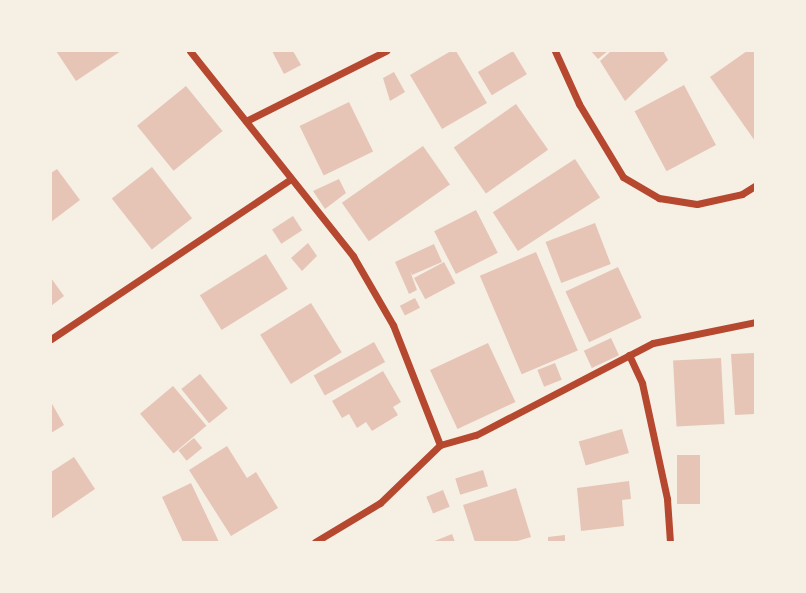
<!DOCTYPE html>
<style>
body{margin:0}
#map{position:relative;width:806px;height:593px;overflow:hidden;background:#f6efe4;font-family:"PT Sans Narrow",sans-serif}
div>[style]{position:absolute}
.building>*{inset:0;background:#e6c5b7;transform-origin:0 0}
.minor>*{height:7px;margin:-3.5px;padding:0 3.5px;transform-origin:3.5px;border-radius:3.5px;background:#b5482f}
span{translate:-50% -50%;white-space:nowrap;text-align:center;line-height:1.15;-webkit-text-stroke:7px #f6efe4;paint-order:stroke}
.frame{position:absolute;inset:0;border:52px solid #f6efe4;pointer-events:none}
</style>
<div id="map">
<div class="building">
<i style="clip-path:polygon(56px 51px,121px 51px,76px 81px)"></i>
<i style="clip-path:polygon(272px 51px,293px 51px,301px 65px,284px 74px)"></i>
<i style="clip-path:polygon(451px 51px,456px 51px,487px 103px,442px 129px,410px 75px)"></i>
<i style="left:513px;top:51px;width:27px;height:41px;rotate:59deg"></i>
<i style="clip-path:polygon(591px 51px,608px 51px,598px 59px)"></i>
<i style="clip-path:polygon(611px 51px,663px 51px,668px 60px,625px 101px,600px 61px)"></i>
<i style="clip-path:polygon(747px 51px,755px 51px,755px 141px,710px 77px)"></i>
<i style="clip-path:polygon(394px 72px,405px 92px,390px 101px,383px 78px)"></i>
<i style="left:684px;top:85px;width:68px;height:56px;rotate:62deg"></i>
<i style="left:186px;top:86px;width:58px;height:63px;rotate:51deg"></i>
<i style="left:349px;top:102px;width:55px;height:55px;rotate:64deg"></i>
<i style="left:516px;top:104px;width:56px;height:76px;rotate:55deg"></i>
<i style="left:423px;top:146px;width:47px;height:99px;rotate:55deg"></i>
<i style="left:575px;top:159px;width:46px;height:98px;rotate:57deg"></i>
<i style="left:152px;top:167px;width:65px;height:51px;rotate:52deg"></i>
<i style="clip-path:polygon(57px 169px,80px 200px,51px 222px,51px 173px)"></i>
<i style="clip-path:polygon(339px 179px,346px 193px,325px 209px,313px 191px)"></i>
<i style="left:476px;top:210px;width:48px;height:47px;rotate:63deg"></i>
<i style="left:293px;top:216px;width:17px;height:25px;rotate:57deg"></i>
<i style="left:595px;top:223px;width:44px;height:53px;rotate:69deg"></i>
<i style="clip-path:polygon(308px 243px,317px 256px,302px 271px,291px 258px)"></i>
<i style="clip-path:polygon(434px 244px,442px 262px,412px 275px,410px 271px,417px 290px,409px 294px,395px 262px)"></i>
<i style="left:536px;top:252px;width:107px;height:61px;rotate:67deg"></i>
<i style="left:266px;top:254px;width:41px;height:78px;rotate:58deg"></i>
<i style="left:444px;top:262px;width:24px;height:34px;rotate:62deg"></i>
<i style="left:618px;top:267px;width:56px;height:58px;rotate:65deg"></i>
<i style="clip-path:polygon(51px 278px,64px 296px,51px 306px)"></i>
<i style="left:415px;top:298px;width:11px;height:17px;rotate:63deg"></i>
<i style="left:311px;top:303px;width:58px;height:60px;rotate:58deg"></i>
<i style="left:611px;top:338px;width:19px;height:30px;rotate:65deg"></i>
<i style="left:374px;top:342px;width:23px;height:69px;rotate:61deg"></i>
<i style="left:488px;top:343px;width:65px;height:64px;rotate:65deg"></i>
<i style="clip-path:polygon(755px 353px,755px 414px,735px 415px,731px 354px)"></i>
<i style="left:721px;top:358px;width:66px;height:48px;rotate:87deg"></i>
<i style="left:555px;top:363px;width:18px;height:19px;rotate:68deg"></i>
<i style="clip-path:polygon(383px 371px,401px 402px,393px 407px,398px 415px,372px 431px,366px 422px,357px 428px,349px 414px,342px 418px,332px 401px)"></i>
<i style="left:200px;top:374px;width:44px;height:24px;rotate:51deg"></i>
<i style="left:173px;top:386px;width:52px;height:43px;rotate:50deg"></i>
<i style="clip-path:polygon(51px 402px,64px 425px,51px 433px)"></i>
<i style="left:622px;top:429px;width:25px;height:45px;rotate:74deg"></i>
<i style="left:194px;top:438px;width:13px;height:20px;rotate:51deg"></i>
<i style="clip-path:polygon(227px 446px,247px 478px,256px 472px,278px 508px,231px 536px,189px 470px)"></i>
<i style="left:677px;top:455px;width:23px;height:49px"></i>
<i style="clip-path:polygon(74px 457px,95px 489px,51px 519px,51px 472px)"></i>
<i style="left:483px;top:470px;width:17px;height:29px;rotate:73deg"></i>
<i style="clip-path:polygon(629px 481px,631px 499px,622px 500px,624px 526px,581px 531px,577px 488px)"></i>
<i style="clip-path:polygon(191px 483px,219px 542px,183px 542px,162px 497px)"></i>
<i style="clip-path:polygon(516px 488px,531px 537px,514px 542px,475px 542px,463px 505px)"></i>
<i style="left:443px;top:490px;width:18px;height:18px;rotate:68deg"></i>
<i style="clip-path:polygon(452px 534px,455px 542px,432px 542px)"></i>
<i style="clip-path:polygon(565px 535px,565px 542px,548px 542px,548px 537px)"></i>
</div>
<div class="minor">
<i style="left:190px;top:51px;width:262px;rotate:51.5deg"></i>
<i style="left:353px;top:256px;width:80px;rotate:59.9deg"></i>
<i style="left:393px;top:325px;width:129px;rotate:68.6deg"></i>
<i style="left:555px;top:51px;width:58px;rotate:65.6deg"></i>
<i style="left:579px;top:104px;width:85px;rotate:58.9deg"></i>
<i style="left:623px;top:177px;width:42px;rotate:30.3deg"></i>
<i style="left:659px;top:198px;width:38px;rotate:9deg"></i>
<i style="left:697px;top:204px;width:46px;rotate:-12.5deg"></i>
<i style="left:742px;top:194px;width:15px;rotate:-32deg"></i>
<i style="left:246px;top:121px;width:157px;rotate:-26.6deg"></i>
<i style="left:51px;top:339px;width:288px;rotate:-33.7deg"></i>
<i style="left:629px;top:355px;width:31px;rotate:65deg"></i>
<i style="left:642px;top:383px;width:119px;rotate:77.8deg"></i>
<i style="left:667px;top:499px;width:43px;rotate:86deg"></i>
<i style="left:315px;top:542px;width:76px;rotate:-31deg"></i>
<i style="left:380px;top:503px;width:83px;rotate:-44deg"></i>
<i style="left:440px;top:445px;width:37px;rotate:-16deg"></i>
<i style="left:476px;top:435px;width:199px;rotate:-27.5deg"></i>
<i style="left:653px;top:343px;width:104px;rotate:-11.6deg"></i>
</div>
<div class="frame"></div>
</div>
